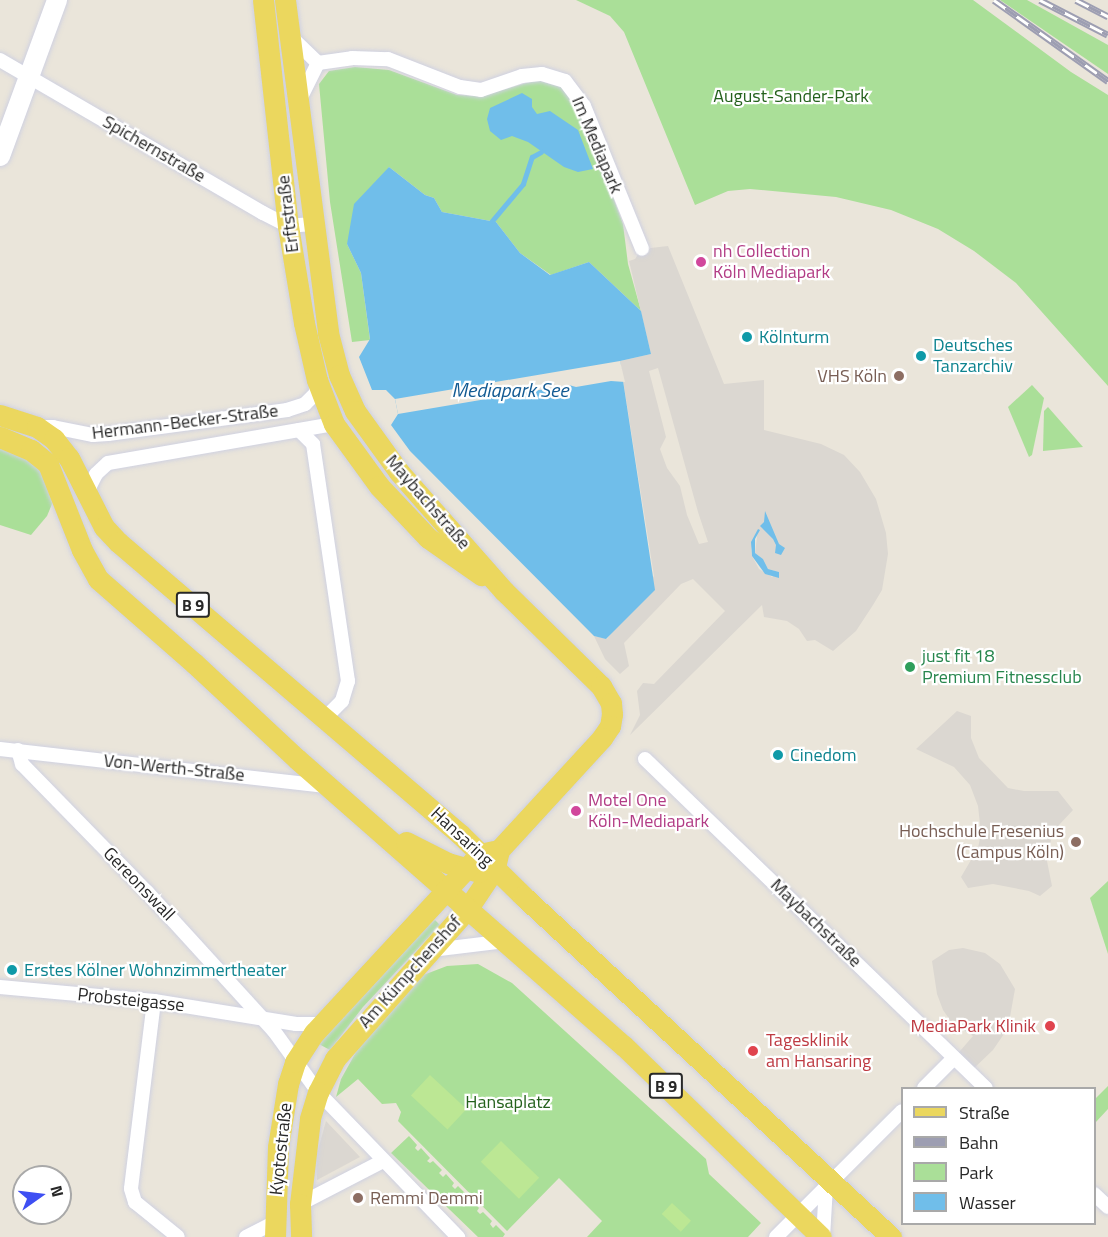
<!DOCTYPE html>
<meta charset="utf-8">
<style>
body{margin:0}
#map{position:relative;width:1108px;height:1237px;overflow:hidden;background:#eae5da;font-family:"Titillium Web",sans-serif}
div>[style]{position:absolute}
.green>*{inset:0;background:#aadf98}
.pitch>*{inset:0;background:#bce794;transform-origin:0 0}
.plaza>*{inset:0;background:#dbd7d1}
.water>*{inset:0;background:#70beea}
.pier>*{inset:0;background:#eae5da}
.stream>*{height:4.5px;margin:-2.25px;padding:0 2.25px;transform-origin:2.25px;border-radius:2.25px;background:#70beea}
.roads{filter:drop-shadow(0 0 2px #cfd1e1) drop-shadow(0 0 2px #cfd1e1)}
.street>*{height:14px;margin:-7px;padding:0 7px;transform-origin:7px;border-radius:7px;background:#fff}
.secondary>*{height:20px;margin:-10px;padding:0 10px;transform-origin:10px;border-radius:10px;background:#fff}
.primary>*{height:21px;margin:-10.5px;padding:0 10.5px;transform-origin:10.5px;border-radius:10.5px;background:#ebd75e}
.rail>*{height:7px;margin-top:-3.5px;transform-origin:0;background:repeating-linear-gradient(90deg,#fff 0 14px,#9d9eb2 0 28px);box-sizing:border-box;border-block:2px solid #9d9eb2}
.dots>*{width:16px;height:16px;translate:-50% -50%;box-sizing:border-box;border:3px solid #fff;border-radius:50%}
span{translate:-50% -50%;white-space:nowrap;text-align:center;line-height:1.15;-webkit-text-stroke:4.5px #fff;paint-order:stroke}
.shield-label span{padding:2px 4px;background:#fff;border:2px solid;border-radius:4px;-webkit-text-stroke-width:0}
.shield-label{font-size:16px;color:#282828;font-weight:700}
.park-label{font-size:18px;color:#24611c}
.street-label{font-size:18px;color:#282828}
.hotel-label{font-size:18px;color:#b23c85}
.left{translate:0 -50%;text-align:left}
.culture-label{font-size:18px;color:#0d838f}
.education-label{font-size:18px;color:#785e54}
.right{translate:-100% -50%;text-align:right}
.leisure-label{font-size:18px;color:#27864d}
.health-label{font-size:18px;color:#be3a42}
.water-label{font-size:20px;color:#125a92;font-style:italic}
.legend{position:absolute;left:901px;top:1087px;width:195px;height:138px;box-sizing:border-box;background:#fff;border:2px solid #a9a9a9;margin:0;padding:8px 10px;list-style:none;font-size:18px;color:#282828}
.legend li{display:flex;align-items:center;gap:12px;height:30px}
.legend b{width:30px;border:2px solid #a9a9a9}
.north{position:absolute;left:12px;top:1165px;width:60px;height:60px;box-sizing:border-box;background:#fff;border:2px solid #a9a9a9;border-radius:50%;rotate:76deg;font-size:16px;font-weight:700;line-height:24px;text-align:center;color:#282828}
.north::after{content:'';display:block;margin:auto;width:21px;height:27px;background:#3e4ff3;clip-path:polygon(50% 0,100% 100%,50% 72%,0 100%)}
</style>
<div id="map">
<div class="green">
<i style="clip-path:polygon(576px 0,973px 0,1071px 72px,1108px 95px,1108px 386px,1016px 283px,974px 251px,938px 229px,891px 210px,836px 197px,750px 189px,728px 191px,695px 205px,624px 32px,610px 16px)"></i>
<i style="clip-path:polygon(1000px 0,1027px 0,1108px 45px,1108px 74px)"></i>
<i style="clip-path:polygon(355px 67px,389px 70px,457px 95px,481px 96px,537px 80px,564px 88px,581px 112px,623px 224px,628px 264px,641px 311px,589px 262px,551px 275px,520px 253px,496px 222px,442px 212px,434px 198px,425px 195px,389px 167px,347px 244px,361px 273px,370px 340px,352px 342px,330px 202px,319px 84px,329px 71px)"></i>
<i style="clip-path:polygon(1032px 385px,1044px 398px,1032px 455px,1029px 457px,1008px 407px)"></i>
<i style="clip-path:polygon(1048px 407px,1083px 447px,1043px 451px,1044px 411px)"></i>
<i style="clip-path:polygon(0 446px,37px 463px,51px 491px,52px 504px,47px 516px,31px 535px,0 525px)"></i>
<i style="clip-path:polygon(1108px 881px,1108px 954px,1090px 898px)"></i>
<i style="clip-path:polygon(435px 920px,440px 925px,363px 1007px,330px 1050px,317px 1043px,416px 936px)"></i>
<i style="clip-path:polygon(478px 964px,512px 983px,706px 1159px,709px 1174px,761px 1223px,748px 1237px,587px 1237px,602px 1221px,559px 1178px,507px 1231px,398px 1121px,401px 1112px,396px 1103px,382px 1104px,358px 1079px,336px 1097px,341px 1079px,361px 1043px,418px 977px,447px 966px)"></i>
<i style="clip-path:polygon(1108px 1086px,1108px 1109px,1095px 1123px,1095px 1099px)"></i>
<i style="clip-path:polygon(409px 1136px,417px 1145px,415px 1148px,418px 1151px,421px 1148px,430px 1158px,427px 1161px,430px 1163px,433px 1161px,442px 1170px,439px 1173px,443px 1177px,446px 1174px,454px 1183px,452px 1186px,455px 1189px,458px 1186px,467px 1195px,464px 1198px,468px 1202px,471px 1199px,479px 1208px,477px 1211px,480px 1214px,483px 1212px,492px 1221px,490px 1224px,493px 1228px,496px 1225px,505px 1234px,503px 1237px,478px 1237px,391px 1153px)"></i>
</div>
<div class="pitch">
<i style="left:430px;top:1075px;width:50px;height:28px;rotate:43deg"></i>
<i style="left:501px;top:1141px;width:53px;height:29px;rotate:44deg"></i>
<i style="left:672px;top:1203px;width:26px;height:15px;rotate:43deg"></i>
</div>
<div class="plaza">
<i style="clip-path:polygon(evenodd,668px 246px,724px 384px,764px 380px,764px 430px,821px 444px,844px 455px,860px 472px,876px 499px,886px 533px,888px 554px,882px 590px,873px 605px,856px 631px,833px 651px,815px 640px,807px 641px,799px 629px,787px 621px,764px 617px,762px 605px,630px 735px,640px 715px,637px 691px,643px 683px,654px 684px,725px 611px,693px 579px,681px 584px,624px 643px,629px 666px,620px 674px,605px 659px,594px 636px,607px 639px,654px 576px,620px 361px,651px 354px,629px 261px,635px 259px,642px 249px,668px 246px,658px 368px,698px 512px,708px 542px,699px 544px,687px 515px,680px 486px,667px 468px,660px 449px,666px 437px,649px 371px,658px 368px,668px 246px,758px 529px,755px 553px,763px 559px,768px 569px,779px 572px,772px 577px,759px 569px,752px 556px,751px 549px,758px 529px)"></i>
<i style="clip-path:polygon(957px 711px,971px 716px,971px 738px,979px 758px,1008px 788px,1024px 791px,1058px 791px,1073px 810px,1059px 825px,1051px 840px,1047px 861px,1052px 886px,1040px 896px,1029px 891px,993px 884px,968px 888px,961px 877px,978px 848px,981px 833px,978px 806px,970px 785px,954px 767px,916px 749px)"></i>
<i style="clip-path:polygon(963px 948px,985px 953px,1000px 964px,1015px 989px,1008px 1028px,993px 1050px,969px 1073px,954px 1058px,973px 1036px,952px 1023px,943px 1010px,937px 994px,932px 961px,949px 950px)"></i>
<i style="clip-path:polygon(326px 1121px,360px 1157px,317px 1180px,316px 1157px)"></i>
</div>
<div class="water">
<i style="clip-path:polygon(522px 93px,532px 99px,532px 107px,537px 114px,550px 111px,578px 130px,593px 169px,578px 172px,564px 167px,528px 142px,512px 136px,501px 140px,490px 131px,487px 119px,490px 108px)"></i>
<i style="clip-path:polygon(389px 167px,425px 195px,434px 198px,442px 212px,496px 222px,520px 253px,550px 275px,589px 262px,641px 311px,651px 354px,620px 361px,655px 590px,606px 639px,594px 636px,410px 451px,391px 425px,398px 414px,395px 399px,386px 390px,372px 390px,359px 357px,370px 339px,361px 273px,347px 244px,354px 204px)"></i>
<i style="clip-path:polygon(765px 511px,779px 544px,785px 548px,781px 555px,775px 553px,776px 545px,773px 539px,760px 526px,764px 522px)"></i>
<i style="clip-path:polygon(758px 529px,760px 530px,755px 539px,755px 553px,763px 559px,768px 569px,779px 572px,779px 578px,765px 574px,752px 556px,751px 542px)"></i>
</div>
<div class="pier">
<i style="clip-path:polygon(620px 361px,625px 382px,611px 381px,576px 387px,569px 385px,398px 414px,395px 399px)"></i>
</div>
<div class="stream">
<i style="left:492px;top:221px;width:48px;rotate:-50deg"></i>
<i style="left:523px;top:184px;width:28px;rotate:-72deg"></i>
<i style="left:532px;top:157px;width:10px;rotate:-29deg"></i>
</div>
<div class="roads">
<div class="street">
<i style="left:290px;top:36px;width:39px;rotate:44deg"></i>
<i style="left:318px;top:63px;width:34px;rotate:-8deg"></i>
<i style="left:352px;top:58px;width:36px;rotate:2deg"></i>
<i style="left:388px;top:59px;width:77px;rotate:21.3deg"></i>
<i style="left:460px;top:87px;width:21px;rotate:8deg"></i>
<i style="left:481px;top:90px;width:43px;rotate:-18.9deg"></i>
<i style="left:522px;top:76px;width:20px;rotate:-6deg"></i>
<i style="left:542px;top:74px;width:24px;rotate:17deg"></i>
<i style="left:565px;top:81px;width:31px;rotate:53deg"></i>
<i style="left:584px;top:106px;width:154px;rotate:67.9deg"></i>
<i style="left:0;top:60px;width:304px;rotate:30.2deg"></i>
<i style="left:263px;top:213px;width:28px;rotate:27deg"></i>
<i style="left:288px;top:226px;width:24px;rotate:-5deg"></i>
<i style="left:299px;top:101px;width:42px;rotate:-63.4deg"></i>
<i style="left:39px;top:427px;width:14px"></i>
<i style="left:53px;top:427px;width:41px;rotate:11.3deg"></i>
<i style="left:93px;top:435px;width:15px;rotate:-4deg"></i>
<i style="left:108px;top:434px;width:181px;rotate:-7.6deg"></i>
<i style="left:287px;top:410px;width:19px;rotate:-18deg"></i>
<i style="left:305px;top:404px;width:16px;rotate:-45deg"></i>
<i style="left:316px;top:393px;width:11px;rotate:-85deg"></i>
<i style="left:299px;top:430px;width:20px;rotate:45deg"></i>
<i style="left:313px;top:444px;width:240px;rotate:81.6deg"></i>
<i style="left:348px;top:681px;width:21px;rotate:107deg"></i>
<i style="left:342px;top:701px;width:23px;rotate:135deg"></i>
<i style="left:89px;top:497px;width:11px;rotate:-85deg"></i>
<i style="left:90px;top:486px;width:13px;rotate:-63deg"></i>
<i style="left:96px;top:474px;width:16px;rotate:-43deg"></i>
<i style="left:108px;top:463px;width:229px;rotate:-9.8deg"></i>
<i style="left:0;top:749px;width:328px;rotate:6.5deg"></i>
<i style="left:18px;top:750px;width:15px;rotate:74deg"></i>
<i style="left:22px;top:764px;width:179px;rotate:45.7deg"></i>
<i style="left:147px;top:892px;width:188px;rotate:47.6deg"></i>
<i style="left:274px;top:1031px;width:75px;rotate:54.2deg"></i>
<i style="left:318px;top:1092px;width:202px;rotate:46deg"></i>
<i style="left:645px;top:759px;width:474px;rotate:44deg"></i>
<i style="left:432px;top:950px;width:75px;rotate:-6.9deg"></i>
<i style="left:0;top:987px;width:155px;rotate:5.2deg"></i>
<i style="left:154px;top:1001px;width:144px;rotate:9.2deg"></i>
<i style="left:296px;top:1024px;width:26px"></i>
<i style="left:154px;top:1001px;width:189px;rotate:97deg"></i>
<i style="left:131px;top:1189px;width:14px;rotate:73deg"></i>
<i style="left:135px;top:1202px;width:55px;rotate:39.1deg"></i>
<i style="left:924px;top:1088px;width:42px;rotate:-45deg"></i>
<i style="left:1094px;top:1194px;width:19px;rotate:43deg"></i>
<i style="left:300px;top:1204px;width:93px;rotate:-27.4deg"></i>
<i style="left:246px;top:1237px;width:33px;rotate:-27deg"></i>
<i style="left:776px;top:1237px;width:178px;rotate:-45deg"></i>
<i style="left:823px;top:1237px;width:50px;rotate:-86.6deg"></i>
</div>
<div class="secondary">
<i style="left:0;top:156px;width:166px;rotate:-69.9deg"></i>
</div>
<div class="primary">
<i style="left:263px;top:0;width:227px;rotate:83.7deg"></i>
<i style="left:288px;top:226px;width:98px;rotate:80.6deg"></i>
<i style="left:304px;top:323px;width:58px;rotate:77.2deg"></i>
<i style="left:317px;top:380px;width:47px;rotate:68.9deg"></i>
<i style="left:334px;top:424px;width:77px;rotate:54deg"></i>
<i style="left:379px;top:486px;width:71px;rotate:46.7deg"></i>
<i style="left:428px;top:538px;width:65px;rotate:34.9deg"></i>
<i style="left:285px;top:0;width:336px;rotate:82.6deg"></i>
<i style="left:328px;top:333px;width:43px;rotate:75.3deg"></i>
<i style="left:339px;top:375px;width:39px;rotate:66deg"></i>
<i style="left:355px;top:411px;width:75px;rotate:54.2deg"></i>
<i style="left:399px;top:472px;width:159px;rotate:48.6deg"></i>
<i style="left:504px;top:591px;width:136px;rotate:44.4deg"></i>
<i style="left:601px;top:686px;width:20px;rotate:60deg"></i>
<i style="left:611px;top:703px;width:11px;rotate:85deg"></i>
<i style="left:612px;top:714px;width:12px;rotate:99deg"></i>
<i style="left:610px;top:726px;width:14px;rotate:124deg"></i>
<i style="left:602px;top:738px;width:152px;rotate:132.6deg"></i>
<i style="left:499px;top:850px;width:18px;rotate:103deg"></i>
<i style="left:495px;top:868px;width:48px;rotate:124deg"></i>
<i style="left:468px;top:908px;width:201px;rotate:131.4deg"></i>
<i style="left:335px;top:1059px;width:37px;rotate:117deg"></i>
<i style="left:318px;top:1092px;width:28px;rotate:107deg"></i>
<i style="left:310px;top:1119px;width:86px;rotate:96.7deg"></i>
<i style="left:300px;top:1204px;width:33px;rotate:88deg"></i>
<i style="left:0;top:415px;width:39px;rotate:18deg"></i>
<i style="left:37px;top:427px;width:21px;rotate:35deg"></i>
<i style="left:54px;top:439px;width:24px;rotate:52deg"></i>
<i style="left:69px;top:458px;width:77px;rotate:63.1deg"></i>
<i style="left:104px;top:527px;width:21px;rotate:47deg"></i>
<i style="left:118px;top:542px;width:451px;rotate:40.5deg"></i>
<i style="left:461px;top:835px;width:87px;rotate:44.5deg"></i>
<i style="left:523px;top:896px;width:502px;rotate:42.82deg"></i>
<i style="left:0;top:437px;width:34px;rotate:23deg"></i>
<i style="left:31px;top:450px;width:22px;rotate:39deg"></i>
<i style="left:48px;top:464px;width:92px;rotate:68.4deg"></i>
<i style="left:82px;top:550px;width:33px;rotate:61deg"></i>
<i style="left:98px;top:579px;width:128px;rotate:41.2deg"></i>
<i style="left:194px;top:663px;width:141px;rotate:43deg"></i>
<i style="left:297px;top:759px;width:435px;rotate:41.3deg"></i>
<i style="left:624px;top:1046px;width:274px;rotate:44.1deg"></i>
<i style="left:406px;top:842px;width:47px;rotate:26.6deg"></i>
<i style="left:448px;top:863px;width:32px;rotate:16deg"></i>
<i style="left:275px;top:1237px;width:90px;rotate:-88.1deg"></i>
<i style="left:278px;top:1147px;width:64px;rotate:-81deg"></i>
<i style="left:288px;top:1084px;width:23px;rotate:-72deg"></i>
<i style="left:295px;top:1062px;width:35px;rotate:-57deg"></i>
<i style="left:314px;top:1033px;width:244px;rotate:-47.2deg"></i>
<i style="left:480px;top:854px;width:14px;rotate:-12deg"></i>
</div>
</div>
<div class="rail">
<i style="left:994px;top:0;width:140px;rotate:35.4deg"></i>
<i style="left:1040px;top:0;width:76px;rotate:27.2deg"></i>
<i style="left:1076px;top:0;width:36px;rotate:27deg"></i>
</div>
<div class="dots">
<i style="left:701px;top:262px;background:#d1479c"></i>
<i style="left:747px;top:337px;background:#0f9aa8"></i>
<i style="left:921px;top:356px;background:#0f9aa8"></i>
<i style="left:899px;top:376px;background:#8d6e63"></i>
<i style="left:910px;top:667px;background:#2e9e5b"></i>
<i style="left:778px;top:755px;background:#0f9aa8"></i>
<i style="left:576px;top:811px;background:#d1479c"></i>
<i style="left:1076px;top:842px;background:#8d6e63"></i>
<i style="left:12px;top:970px;background:#0f9aa8"></i>
<i style="left:1050px;top:1026px;background:#e0444e"></i>
<i style="left:753px;top:1051px;background:#e0444e"></i>
<i style="left:358px;top:1198px;background:#8d6e63"></i>
</div>
<div class="shield-label">
<span style="left:193px;top:605px">B 9</span>
<span style="left:666px;top:1086px">B 9</span>
</div>
<div class="park-label">
<span style="left:791px;top:96px">August-Sander-Park</span>
<span style="left:508px;top:1102px">Hansaplatz</span>
</div>
<div class="street-label">
<span style="left:597px;top:145px;rotate:67deg">Im Mediapark</span>
<span style="left:154px;top:149px;rotate:30deg">Spichernstraße</span>
<span style="left:288px;top:214px;rotate:-97deg">Erftstraße</span>
<span style="left:185px;top:422px;rotate:-7deg">Hermann-Becker-Straße</span>
<span style="left:428px;top:502px;rotate:49deg">Maybachstraße</span>
<span style="left:174px;top:768px;rotate:6deg">Von-Werth-Straße</span>
<span style="left:462px;top:837px;rotate:43deg">Hansaring</span>
<span style="left:139px;top:884px;rotate:46deg">Gereonswall</span>
<span style="left:816px;top:923px;rotate:44deg">Maybachstraße</span>
<span style="left:410px;top:972px;rotate:-48deg">Am Kümpchenshof</span>
<span style="left:131px;top:1000px;rotate:6deg">Probsteigasse</span>
<span style="left:281px;top:1149px;rotate:-84deg">Kyotostraße</span>
</div>
<div class="hotel-label">
<span class="left" style="left:713px;top:262px">nh Collection<br>Köln Mediapark</span>
<span class="left" style="left:588px;top:811px">Motel One<br>Köln-Mediapark</span>
</div>
<div class="culture-label">
<span class="left" style="left:759px;top:337px">Kölnturm</span>
<span class="left" style="left:933px;top:356px">Deutsches<br>Tanzarchiv</span>
<span class="left" style="left:790px;top:755px">Cinedom</span>
<span class="left" style="left:24px;top:970px">Erstes Kölner Wohnzimmertheater</span>
</div>
<div class="education-label">
<span class="right" style="left:887px;top:376px">VHS Köln</span>
<span class="right" style="left:1064px;top:842px">Hochschule Fresenius<br>(Campus Köln)</span>
<span class="left" style="left:370px;top:1198px">Remmi Demmi</span>
</div>
<div class="leisure-label">
<span class="left" style="left:922px;top:667px">just fit 18<br>Premium Fitnessclub</span>
</div>
<div class="health-label">
<span class="right" style="left:1036px;top:1026px">MediaPark Klinik</span>
<span class="left" style="left:766px;top:1051px">Tagesklinik<br>am Hansaring</span>
</div>
<div class="water-label">
<span style="left:510px;top:389px">Mediapark See</span>
</div>
<ul class="legend">
<li><b style="height:8px;background:#ebd75e"></b>Straße</li>
<li><b style="height:8px;background:#9d9eb2"></b>Bahn</li>
<li><b style="height:16px;background:#aadf98"></b>Park</li>
<li><b style="height:16px;background:#70beea"></b>Wasser</li>
</ul>
<div class="north">N</div>
</div>
